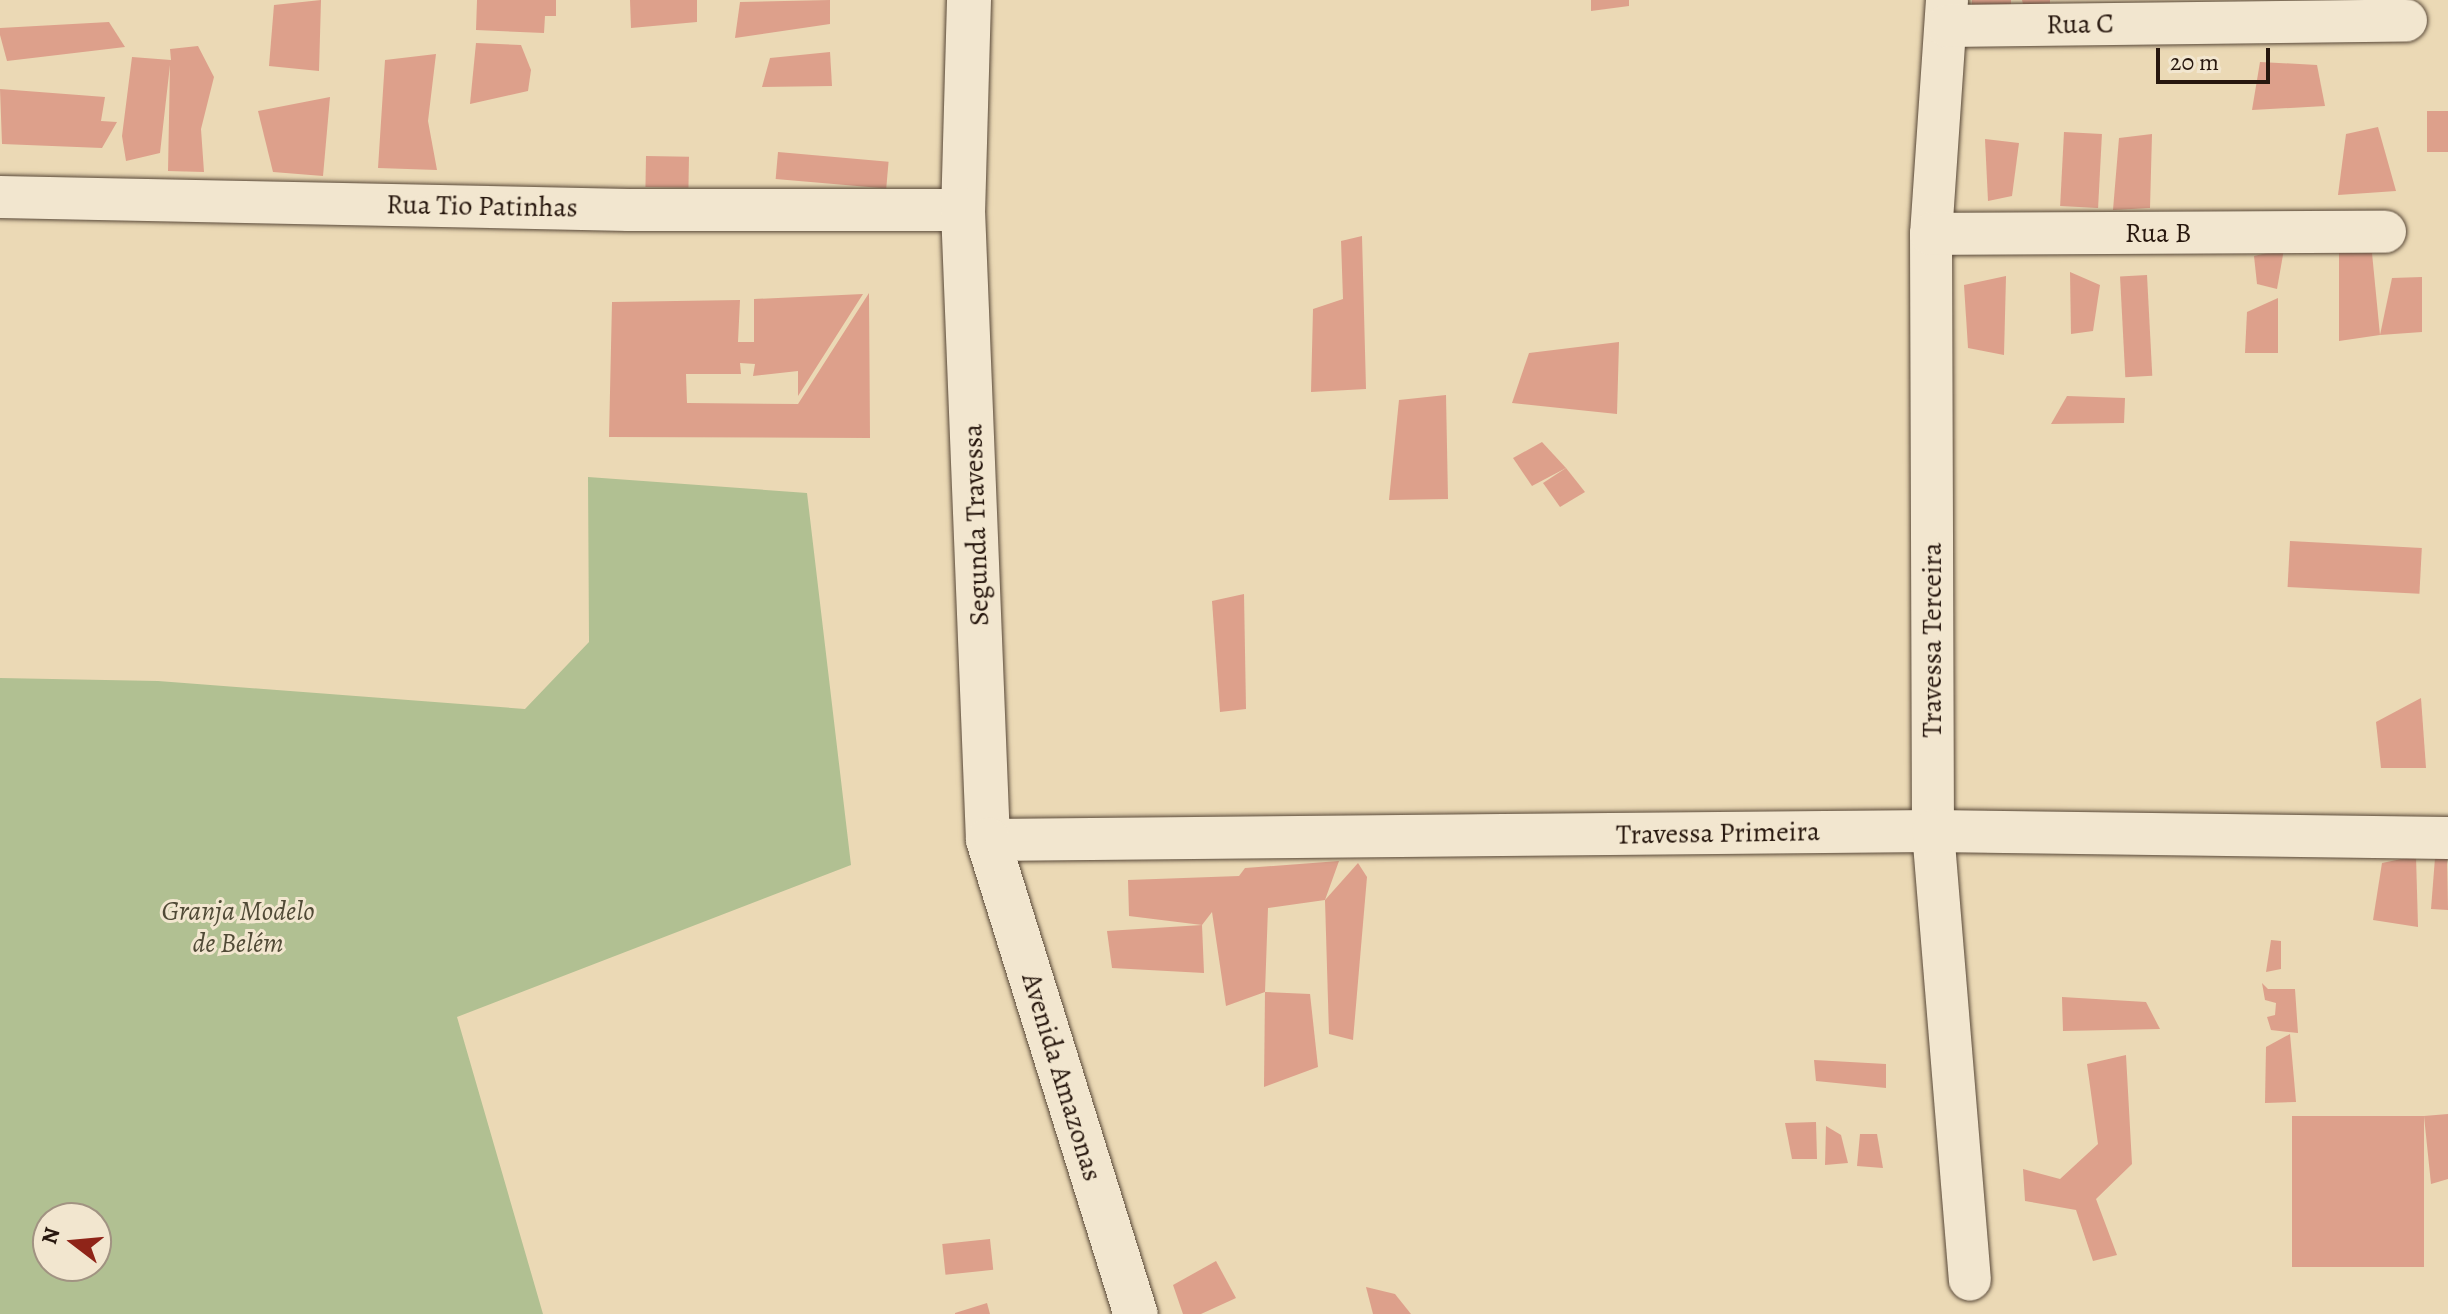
<!DOCTYPE html>
<meta charset="utf-8">
<style>
body{margin:0}
#map{position:relative;width:2448px;height:1314px;overflow:hidden;background:#ebd9b5;font-family:Alegreya,serif}
div>[style]{position:absolute}
.green>*{inset:0;background:#b1c092}
.building>*{inset:0;background:#dda08b;transform-origin:0 0}
.roads{filter:drop-shadow(0 0 2px #584838) drop-shadow(0 0 2px #584838)}
.minor>*{height:42px;margin:-21px;padding:0 21px;transform-origin:21px;border-radius:21px;background:#f2e6cf}
.tertiary>*{height:44px;margin:-22px;padding:0 22px;transform-origin:22px;border-radius:22px;background:#f2e6cf}
span{translate:-50% -50%;white-space:nowrap;text-align:center;line-height:1.15;-webkit-text-stroke:6px #f2e6cf;paint-order:stroke}
.street-label{font-size:28px;color:#27170e}
.park-label{font-size:28px;color:#504a36;font-style:italic}
.north{position:absolute;left:32px;top:1202px;width:80px;height:80px;box-sizing:border-box;background:#f2e6cf;border:2px solid #a19382;border-radius:50%;rotate:286deg;font-size:22px;font-weight:700;line-height:32px;text-align:center;color:#27170e}
.north::after{content:'';display:block;margin:auto;width:28px;height:36px;background:#8f2418;clip-path:polygon(50% 0,100% 100%,50% 72%,0 100%)}
.scale{position:absolute;left:2156px;top:48px;width:114px;height:36px;box-sizing:border-box;border:4px solid #27170e;border-top:0;padding-left:10px;font-size:24px;line-height:28px;white-space:nowrap;color:#27170e;-webkit-text-stroke:6px #f2e6cf;paint-order:stroke}
</style>
<div id="map">
<div class="green">
<i style="clip-path:polygon(evenodd,588px 477px,807px 493px,851px 865px,457px 1017px,543px 1314px,0 1314px,0 678px,158px 681px,525px 709px,589px 642px,588px 477px,48px 1218px,96px 1218px,96px 1266px,48px 1266px,48px 1218px)"></i>
</div>
<div class="building">
<i style="clip-path:polygon(321px 0,319px 71px,269px 66px,274px 5px)"></i>
<i style="clip-path:polygon(477px 0,556px 0,556px 16px,545px 16px,544px 33px,476px 30px)"></i>
<i style="clip-path:polygon(630px 0,697px 0,697px 22px,631px 28px)"></i>
<i style="clip-path:polygon(830px 0,830px 24px,735px 38px,740px 2px)"></i>
<i style="clip-path:polygon(1591px 0,1629px 0,1629px 6px,1591px 11px)"></i>
<i style="clip-path:polygon(1972px 0,2011px 0,2011px 7px,1972px 9px)"></i>
<i style="clip-path:polygon(2022px 0,2050px 0,2050px 12px,2023px 4px)"></i>
<i style="clip-path:polygon(109px 22px,125px 47px,7px 61px,0 35px,0 28px)"></i>
<i style="clip-path:polygon(476px 43px,521px 45px,531px 70px,528px 91px,470px 104px)"></i>
<i style="clip-path:polygon(198px 46px,214px 77px,201px 129px,204px 172px,168px 171px,170px 65px,160px 153px,126px 161px,122px 136px,132px 57px,171px 60px,170px 49px)"></i>
<i style="clip-path:polygon(830px 52px,832px 86px,762px 87px,770px 58px)"></i>
<i style="clip-path:polygon(436px 54px,428px 121px,437px 170px,378px 168px,385px 60px)"></i>
<i style="clip-path:polygon(2260px 62px,2317px 65px,2325px 106px,2252px 110px)"></i>
<i style="clip-path:polygon(0 89px,105px 97px,101px 121px,117px 122px,102px 148px,2px 144px)"></i>
<i style="clip-path:polygon(330px 97px,323px 176px,273px 172px,258px 111px)"></i>
<i style="left:2448px;top:111px;width:41px;height:21px;rotate:90deg"></i>
<i style="clip-path:polygon(2378px 127px,2396px 191px,2338px 195px,2346px 134px)"></i>
<i style="left:2064px;top:132px;width:38px;height:74px;rotate:3deg"></i>
<i style="clip-path:polygon(2152px 134px,2150px 208px,2113px 210px,2119px 138px)"></i>
<i style="clip-path:polygon(1985px 139px,2019px 143px,2012px 196px,1988px 201px)"></i>
<i style="left:778px;top:152px;width:111px;height:27px;rotate:5deg"></i>
<i style="left:646px;top:156px;width:43px;height:31px;rotate:1deg"></i>
<i style="clip-path:polygon(1362px 236px,1366px 389px,1311px 392px,1313px 309px,1343px 299px,1341px 241px)"></i>
<i style="clip-path:polygon(2284px 249px,2277px 289px,2257px 284px,2254px 256px)"></i>
<i style="clip-path:polygon(2339px 253px,2372px 253px,2380px 335px,2339px 341px)"></i>
<i style="clip-path:polygon(2070px 272px,2100px 285px,2093px 331px,2071px 334px)"></i>
<i style="left:2147px;top:275px;width:101px;height:27px;rotate:87deg"></i>
<i style="clip-path:polygon(2006px 276px,2004px 355px,1968px 348px,1964px 285px)"></i>
<i style="clip-path:polygon(2422px 277px,2422px 332px,2380px 335px,2392px 278px)"></i>
<i style="clip-path:polygon(869px 293px,870px 438px,609px 437px,612px 302px,740px 300px,738px 342px,754px 342px,754px 299px,863px 294px,798px 396px,798px 371px,753px 376px,755px 364px,740px 363px,741px 374px,686px 374px,687px 403px,798px 404px)"></i>
<i style="clip-path:polygon(2278px 298px,2278px 353px,2245px 353px,2247px 312px)"></i>
<i style="clip-path:polygon(1619px 342px,1617px 414px,1512px 403px,1529px 353px)"></i>
<i style="clip-path:polygon(1446px 395px,1448px 499px,1389px 500px,1399px 400px)"></i>
<i style="clip-path:polygon(2067px 396px,2125px 398px,2124px 423px,2051px 424px)"></i>
<i style="clip-path:polygon(1542px 442px,1566px 468px,1532px 486px,1513px 458px)"></i>
<i style="clip-path:polygon(1566px 468px,1585px 492px,1560px 507px,1543px 483px)"></i>
<i style="left:2290px;top:541px;width:132px;height:46px;rotate:3deg"></i>
<i style="clip-path:polygon(1244px 594px,1246px 709px,1220px 712px,1212px 601px)"></i>
<i style="clip-path:polygon(2421px 698px,2426px 768px,2381px 768px,2376px 722px)"></i>
<i style="clip-path:polygon(2416px 856px,2418px 927px,2373px 920px,2382px 863px)"></i>
<i style="clip-path:polygon(2447px 857px,2448px 910px,2431px 909px,2435px 858px)"></i>
<i style="clip-path:polygon(1339px 861px,1325px 900px,1268px 908px,1265px 992px,1226px 1006px,1212px 912px,1202px 925px,1129px 916px,1128px 880px,1239px 876px,1245px 868px)"></i>
<i style="clip-path:polygon(1358px 863px,1367px 877px,1353px 1040px,1329px 1034px,1325px 900px)"></i>
<i style="clip-path:polygon(1202px 925px,1204px 973px,1112px 968px,1107px 931px)"></i>
<i style="clip-path:polygon(2271px 940px,2281px 941px,2281px 969px,2266px 972px)"></i>
<i style="clip-path:polygon(2262px 983px,2268px 989px,2295px 989px,2298px 1033px,2271px 1030px,2267px 1017px,2275px 1015px,2276px 1003px,2265px 1000px)"></i>
<i style="clip-path:polygon(1265px 992px,1310px 994px,1318px 1067px,1264px 1087px)"></i>
<i style="clip-path:polygon(2062px 997px,2146px 1002px,2160px 1029px,2063px 1031px)"></i>
<i style="clip-path:polygon(2290px 1034px,2296px 1102px,2265px 1103px,2266px 1047px)"></i>
<i style="clip-path:polygon(2126px 1055px,2132px 1164px,2096px 1199px,2117px 1255px,2093px 1261px,2076px 1210px,2025px 1201px,2023px 1169px,2060px 1179px,2098px 1144px,2087px 1064px)"></i>
<i style="clip-path:polygon(1814px 1060px,1886px 1064px,1886px 1088px,1816px 1081px)"></i>
<i style="clip-path:polygon(2448px 1114px,2448px 1179px,2431px 1184px,2424px 1116px)"></i>
<i style="left:2292px;top:1116px;width:132px;height:151px"></i>
<i style="clip-path:polygon(1816px 1122px,1817px 1159px,1792px 1159px,1785px 1123px)"></i>
<i style="clip-path:polygon(1826px 1126px,1841px 1135px,1848px 1163px,1825px 1165px)"></i>
<i style="clip-path:polygon(1860px 1134px,1877px 1134px,1883px 1168px,1857px 1166px)"></i>
<i style="left:990px;top:1239px;width:31px;height:48px;rotate:84deg"></i>
<i style="clip-path:polygon(1216px 1261px,1236px 1298px,1201px 1314px,1183px 1314px,1173px 1285px)"></i>
<i style="clip-path:polygon(1366px 1287px,1395px 1294px,1411px 1314px,1373px 1314px)"></i>
<i style="clip-path:polygon(987px 1303px,990px 1314px,955px 1314px,955px 1313px)"></i>
</div>
<div class="roads">
<div class="minor">
<i style="left:1947px;top:0;width:235px;rotate:93.9deg"></i>
<i style="left:1931px;top:234px;width:597px;rotate:89.81deg"></i>
<i style="left:1933px;top:831px;width:450px;rotate:85.3deg"></i>
<i style="left:1947px;top:26px;width:459px;rotate:-0.7deg"></i>
<i style="left:0;top:197px;width:629px;rotate:1.18deg"></i>
<i style="left:629px;top:210px;width:334px"></i>
<i style="left:1931px;top:234px;width:454px;rotate:-0.3deg"></i>
<i style="left:988px;top:840px;width:945px;rotate:-0.55deg"></i>
<i style="left:1933px;top:831px;width:515px;rotate:0.78deg"></i>
</div>
<div class="tertiary">
<i style="left:969px;top:0;width:210px;rotate:91.6deg"></i>
<i style="left:963px;top:210px;width:630px;rotate:87.73deg"></i>
<i style="left:988px;top:840px;width:497px;rotate:72.7deg"></i>
</div>
</div>
<div class="street-label">
<span style="left:2080px;top:24px;rotate:-1deg">Rua C</span>
<span style="left:482px;top:206px;rotate:1deg">Rua Tio Patinhas</span>
<span style="left:2158px;top:233px">Rua B</span>
<span style="left:976px;top:525px;rotate:-92deg">Segunda Travessa</span>
<span style="left:1932px;top:640px;rotate:-90deg">Travessa Terceira</span>
<span style="left:1718px;top:833px;rotate:-1deg">Travessa Primeira</span>
<span style="left:1062px;top:1077px;rotate:73deg">Avenida Amazonas</span>
</div>
<div class="park-label">
<span style="left:238px;top:927px">Granja Modelo<br>de Belém</span>
</div>
<div class="north">N</div>
<div class="scale">20 m</div>
</div>
